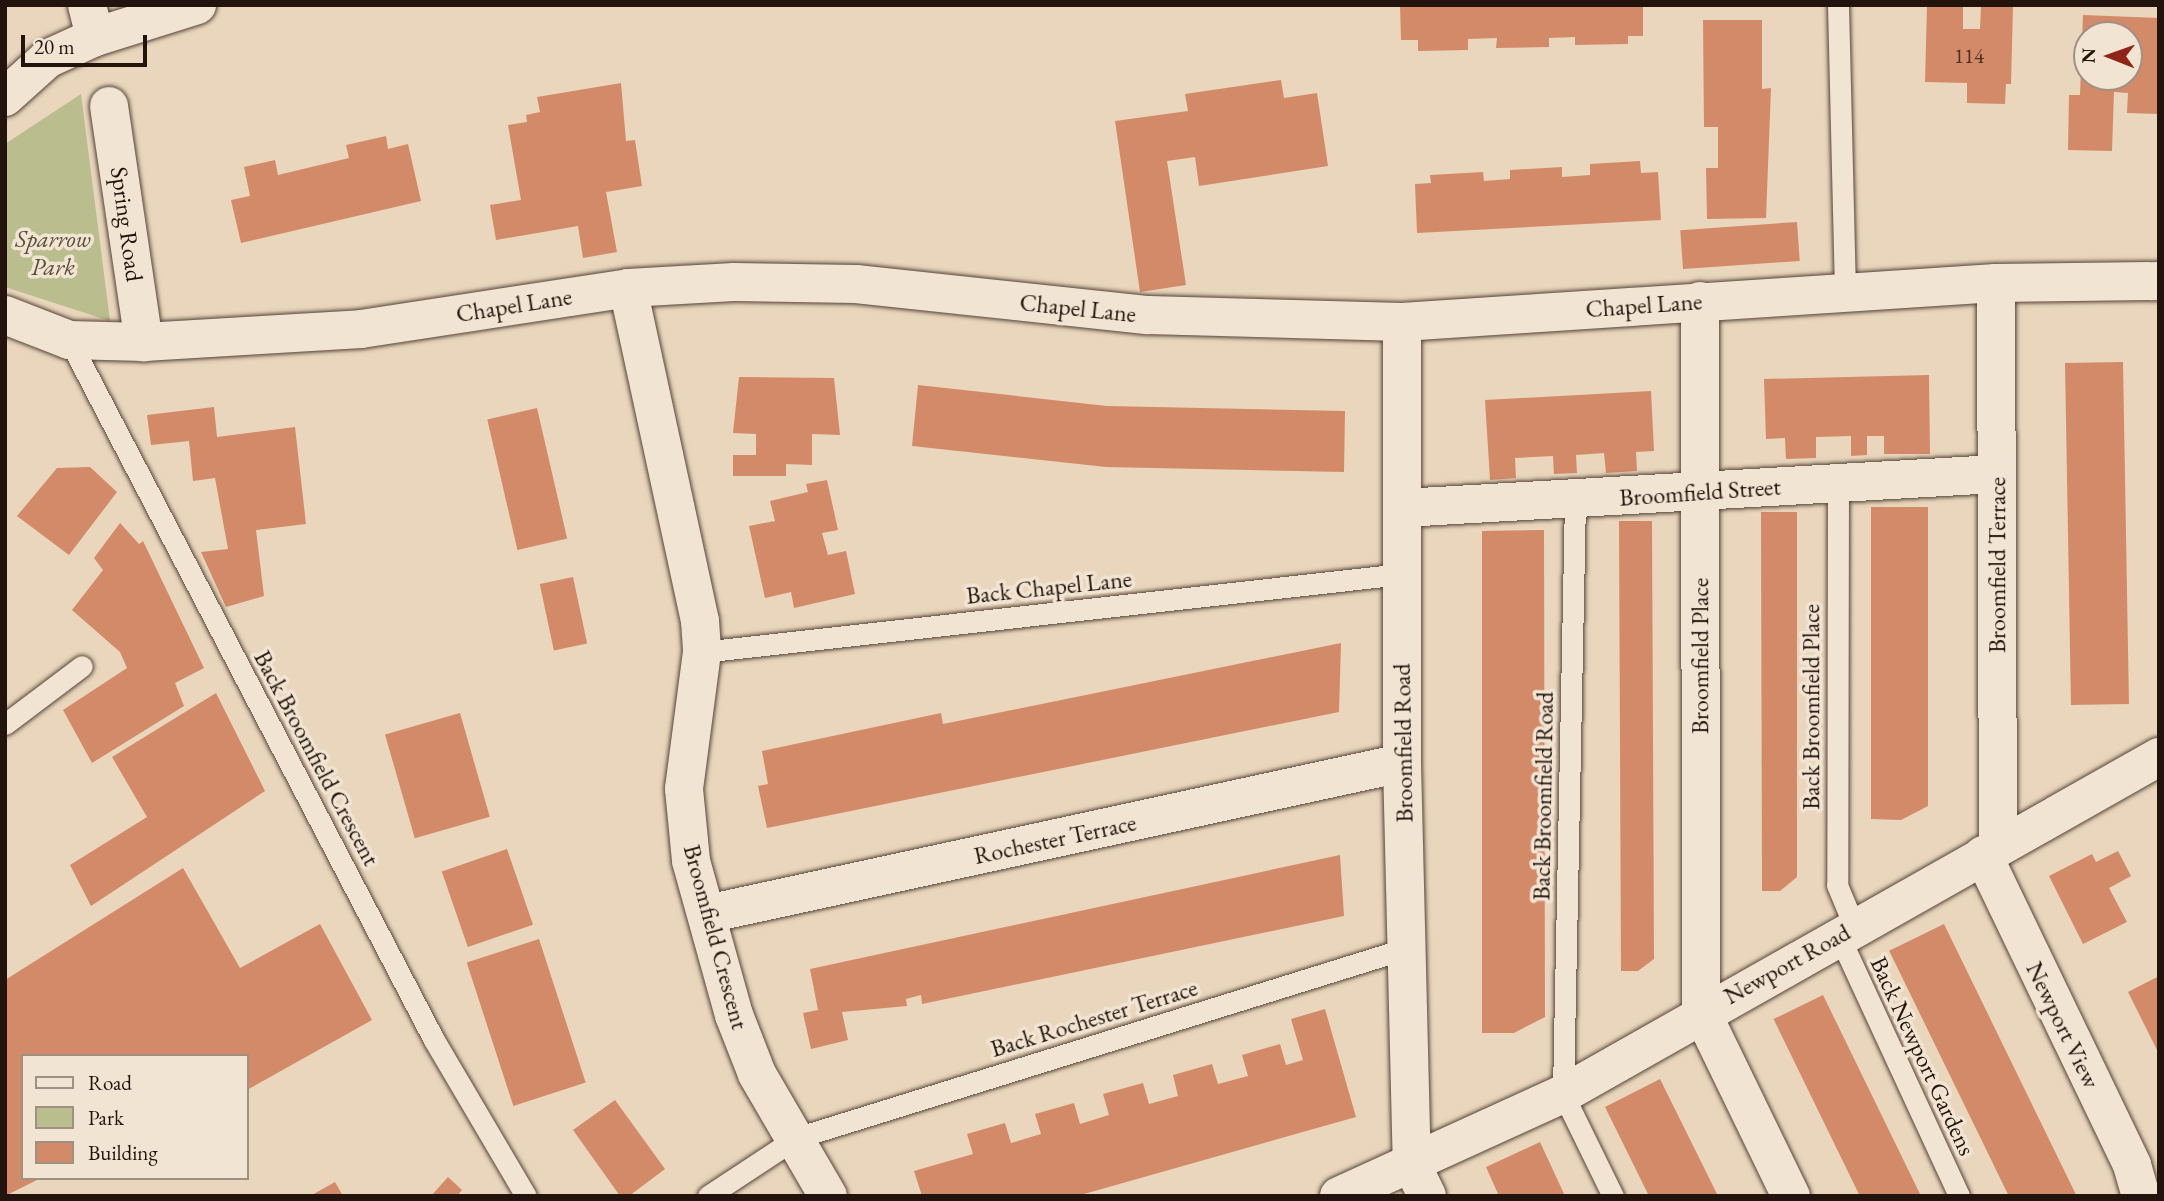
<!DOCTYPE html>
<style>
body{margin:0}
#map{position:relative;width:2164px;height:1201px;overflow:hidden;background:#e9d6bc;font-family:"EB Garamond",serif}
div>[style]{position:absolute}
.green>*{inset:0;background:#babd8e}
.building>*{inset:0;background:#d38a69;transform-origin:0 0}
.roads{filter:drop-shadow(0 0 2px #544438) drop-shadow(0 0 2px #544438)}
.service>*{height:21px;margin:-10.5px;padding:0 10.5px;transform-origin:10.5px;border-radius:10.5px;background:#f1e4d3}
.minor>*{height:38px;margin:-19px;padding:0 19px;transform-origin:19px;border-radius:19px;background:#f1e4d3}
.tertiary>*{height:38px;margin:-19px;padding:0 19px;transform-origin:19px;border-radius:19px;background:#f1e4d3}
span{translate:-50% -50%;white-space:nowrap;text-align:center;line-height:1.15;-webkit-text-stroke:7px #f1e4d3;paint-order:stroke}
.number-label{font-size:21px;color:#4e3123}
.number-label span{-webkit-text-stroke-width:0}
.street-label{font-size:24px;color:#22130c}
.park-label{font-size:24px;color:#574e3a;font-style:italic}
.frame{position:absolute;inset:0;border:7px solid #22130c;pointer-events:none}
.legend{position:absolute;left:21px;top:1054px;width:228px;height:126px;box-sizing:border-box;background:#f1e4d3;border:2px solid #9e9083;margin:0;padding:9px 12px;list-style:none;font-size:21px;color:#22130c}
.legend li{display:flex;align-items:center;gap:14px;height:35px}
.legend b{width:35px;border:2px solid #9e9083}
.north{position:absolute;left:2073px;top:21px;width:70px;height:70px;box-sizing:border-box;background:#f1e4d3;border:2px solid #9e9083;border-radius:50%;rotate:271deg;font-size:19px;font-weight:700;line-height:28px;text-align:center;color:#22130c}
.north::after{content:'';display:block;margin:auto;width:24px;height:32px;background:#8f2418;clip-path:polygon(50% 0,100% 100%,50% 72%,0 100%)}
.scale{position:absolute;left:21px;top:35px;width:126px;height:32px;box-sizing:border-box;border:4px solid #22130c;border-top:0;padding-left:9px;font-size:21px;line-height:24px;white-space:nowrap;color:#22130c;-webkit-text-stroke:5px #f1e4d3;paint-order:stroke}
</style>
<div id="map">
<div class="green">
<i style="clip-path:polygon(81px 94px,110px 321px,5px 287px,5px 144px)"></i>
</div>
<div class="building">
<i style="clip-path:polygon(1400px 5px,1643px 5px,1643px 36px,1628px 36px,1628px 44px,1575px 45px,1575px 37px,1549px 38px,1549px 47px,1496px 48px,1497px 38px,1468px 39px,1468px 50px,1418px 51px,1418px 40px,1401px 40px)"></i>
<i style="clip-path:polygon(1927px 5px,1963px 5px,1963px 29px,1980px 29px,1981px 6px,2013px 7px,2011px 84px,2006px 84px,2005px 104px,1967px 103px,1967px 83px,1925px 82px)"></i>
<i style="clip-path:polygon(evenodd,2083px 15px,2159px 18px,2159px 114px,2127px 113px,2128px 93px,2114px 92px,2112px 151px,2068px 150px,2069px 95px,2080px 95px,2083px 15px,2087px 35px,2129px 35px,2129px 77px,2087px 77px,2087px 35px)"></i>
<i style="clip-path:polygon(1703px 20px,1762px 20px,1762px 89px,1771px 88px,1766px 218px,1707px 219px,1706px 168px,1718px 168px,1718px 127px,1704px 127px)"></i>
<i style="clip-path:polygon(1281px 80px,1284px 98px,1317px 93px,1328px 166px,1199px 186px,1195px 157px,1167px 161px,1186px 285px,1140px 292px,1115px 121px,1188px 111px,1185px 94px)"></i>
<i style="clip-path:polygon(621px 83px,626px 141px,635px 140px,642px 186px,606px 192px,617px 252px,583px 258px,578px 226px,496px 240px,490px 205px,521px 200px,508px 125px,527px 122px,526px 115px,540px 112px,537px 97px)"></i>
<i style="clip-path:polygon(386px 136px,388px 149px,408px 144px,421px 201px,241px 243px,231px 200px,250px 196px,244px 167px,275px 160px,278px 175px,349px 158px,346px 145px)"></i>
<i style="clip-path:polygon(1640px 161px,1641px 173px,1658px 172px,1661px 220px,1417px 233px,1415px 184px,1431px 183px,1430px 175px,1483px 172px,1484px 181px,1510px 179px,1510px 170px,1562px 167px,1562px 177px,1590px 175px,1590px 164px)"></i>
<i style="left:1797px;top:222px;width:39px;height:117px;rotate:86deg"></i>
<i style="left:2123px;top:362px;width:342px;height:58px;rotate:89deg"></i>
<i style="clip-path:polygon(1929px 375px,1930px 454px,1884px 454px,1884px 436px,1867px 436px,1867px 455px,1851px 456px,1851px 436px,1816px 437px,1816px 458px,1786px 459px,1785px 438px,1766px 439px,1764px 379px)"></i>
<i style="clip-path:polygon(739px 377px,834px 378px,840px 435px,812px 434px,812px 465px,786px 464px,786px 476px,733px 476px,733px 455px,756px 455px,756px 434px,733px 433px)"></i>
<i style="clip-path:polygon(918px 385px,1107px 406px,1345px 411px,1344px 472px,1106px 467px,912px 446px)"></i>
<i style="clip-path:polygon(1651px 391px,1654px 451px,1636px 452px,1637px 471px,1606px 473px,1604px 453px,1576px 455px,1577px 473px,1554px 474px,1553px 456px,1515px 458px,1516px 478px,1490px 480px,1485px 400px)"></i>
<i style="clip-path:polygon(214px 407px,217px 437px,295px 427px,306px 524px,256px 530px,264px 596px,226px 607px,201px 552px,228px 549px,215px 478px,193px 481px,189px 441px,151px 445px,147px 415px)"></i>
<i style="left:537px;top:408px;width:134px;height:51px;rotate:77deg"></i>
<i style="clip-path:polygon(90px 467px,117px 492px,69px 555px,17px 516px,57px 468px)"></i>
<i style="clip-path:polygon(827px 480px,838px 530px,822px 533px,828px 555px,846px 551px,855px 594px,794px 608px,791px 592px,765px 598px,749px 526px,775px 521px,770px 501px,808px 492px,806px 484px)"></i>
<i style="clip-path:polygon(1871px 507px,1928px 507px,1928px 806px,1901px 820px,1871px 819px)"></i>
<i style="clip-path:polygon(1761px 512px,1797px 512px,1797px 877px,1780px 891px,1762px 891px)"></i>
<i style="clip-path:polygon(1619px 521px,1652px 521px,1654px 959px,1638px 971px,1621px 971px)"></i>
<i style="clip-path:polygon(120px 523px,139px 544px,143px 541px,204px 668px,175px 683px,184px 706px,92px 763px,63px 710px,127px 668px,120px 652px,72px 610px,103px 570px,94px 558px)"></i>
<i style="clip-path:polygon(1544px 530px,1545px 1017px,1514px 1033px,1482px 1033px,1482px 531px)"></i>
<i style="left:573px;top:577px;width:68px;height:34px;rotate:78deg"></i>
<i style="clip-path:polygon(1341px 643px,1339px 712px,767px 828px,758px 786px,768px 784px,762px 751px,941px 713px,943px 724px)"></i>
<i style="clip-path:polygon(216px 693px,265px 791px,91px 906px,70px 865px,147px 817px,112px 757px)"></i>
<i style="left:460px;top:713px;width:108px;height:78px;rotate:74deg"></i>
<i style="left:507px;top:849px;width:80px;height:69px;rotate:71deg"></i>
<i style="clip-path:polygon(2118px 851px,2131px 876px,2109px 888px,2127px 922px,2083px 944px,2049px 876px,2092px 854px,2096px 862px)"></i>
<i style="clip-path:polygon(1340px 855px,1344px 916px,922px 1004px,921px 995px,906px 999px,907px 1006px,842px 1012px,848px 1040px,811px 1049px,803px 1013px,818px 1010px,810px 969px)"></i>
<i style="clip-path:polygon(183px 868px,240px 968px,320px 924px,372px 1020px,247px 1090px,247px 1056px,23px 1056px,23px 1178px,41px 1178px,5px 1196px,5px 980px)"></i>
<i style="left:1944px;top:924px;width:301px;height:61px;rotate:64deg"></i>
<i style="left:539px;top:939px;width:151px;height:76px;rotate:72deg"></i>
<i style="clip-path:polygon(2159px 976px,2159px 1054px,2128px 992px)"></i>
<i style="left:1823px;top:995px;width:223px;height:55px;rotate:64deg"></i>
<i style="clip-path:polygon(1325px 1009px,1356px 1117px,1077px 1196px,922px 1196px,914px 1171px,973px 1154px,967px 1134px,1005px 1123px,1011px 1143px,1041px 1134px,1035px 1114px,1074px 1103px,1080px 1124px,1096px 1119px,1109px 1115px,1103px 1094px,1143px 1083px,1149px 1104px,1178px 1096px,1173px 1075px,1212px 1064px,1218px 1084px,1248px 1076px,1242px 1055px,1280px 1044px,1286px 1065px,1303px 1060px,1291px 1019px)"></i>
<i style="clip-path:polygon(1660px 1079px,1718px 1196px,1649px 1196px,1605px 1107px)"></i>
<i style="clip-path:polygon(615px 1100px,665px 1169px,629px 1196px,620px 1196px,573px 1130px)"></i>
<i style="clip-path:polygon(1540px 1142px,1565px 1196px,1499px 1196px,1486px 1167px)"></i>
<i style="clip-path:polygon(448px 1177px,462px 1190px,457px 1196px,431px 1196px)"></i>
<i style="clip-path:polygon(335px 1182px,343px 1196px,310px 1196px)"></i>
</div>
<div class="roads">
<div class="service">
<i style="left:1838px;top:5px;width:287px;rotate:88.6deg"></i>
<i style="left:69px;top:340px;width:789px;rotate:62.46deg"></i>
<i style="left:434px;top:1040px;width:181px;rotate:59.5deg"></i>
<i style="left:1838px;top:484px;width:401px;rotate:90.1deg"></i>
<i style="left:1837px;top:885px;width:47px;rotate:67.3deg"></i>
<i style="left:1575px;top:500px;width:594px;rotate:91.16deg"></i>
<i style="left:1563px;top:1094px;width:114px;rotate:63.9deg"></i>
<i style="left:702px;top:652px;width:704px;rotate:-6.36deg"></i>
<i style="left:5px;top:724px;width:96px;rotate:-37deg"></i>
<i style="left:1840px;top:938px;width:284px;rotate:65.2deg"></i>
<i style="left:708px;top:1196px;width:105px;rotate:-33.4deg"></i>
<i style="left:796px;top:1138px;width:640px;rotate:-17.27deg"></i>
</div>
<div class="minor">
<i style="left:87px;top:5px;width:33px;rotate:76deg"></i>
<i style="left:109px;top:106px;width:239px;rotate:81.6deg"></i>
<i style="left:1996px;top:283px;width:564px;rotate:89.8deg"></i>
<i style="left:628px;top:288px;width:341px;rotate:77.8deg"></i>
<i style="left:700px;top:621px;width:31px;rotate:86deg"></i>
<i style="left:702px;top:652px;width:138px;rotate:97.5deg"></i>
<i style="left:684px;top:789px;width:72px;rotate:84.4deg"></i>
<i style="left:691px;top:861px;width:160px;rotate:74.4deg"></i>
<i style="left:734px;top:1015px;width:63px;rotate:68.7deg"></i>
<i style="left:757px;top:1074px;width:141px;rotate:59.8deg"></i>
<i style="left:1700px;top:301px;width:710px;rotate:89.92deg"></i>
<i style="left:1701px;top:1011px;width:206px;rotate:64.1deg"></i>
<i style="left:5px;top:315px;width:69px;rotate:21.3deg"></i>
<i style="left:69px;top:340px;width:75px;rotate:1.5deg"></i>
<i style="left:144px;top:342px;width:217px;rotate:-3.4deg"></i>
<i style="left:361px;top:329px;width:270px;rotate:-8.7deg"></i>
<i style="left:628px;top:288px;width:106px;rotate:-3.2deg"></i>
<i style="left:734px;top:282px;width:122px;rotate:0.9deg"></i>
<i style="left:856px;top:284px;width:294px;rotate:6.1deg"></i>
<i style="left:1148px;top:315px;width:254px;rotate:1.6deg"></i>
<i style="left:1402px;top:322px;width:595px;rotate:-3.76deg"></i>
<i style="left:1996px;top:283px;width:163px;rotate:-0.7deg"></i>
<i style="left:1402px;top:322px;width:441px;rotate:90deg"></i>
<i style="left:1402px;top:763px;width:402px;rotate:88.6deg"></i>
<i style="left:1412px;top:1165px;width:34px;rotate:64deg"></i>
<i style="left:1403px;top:508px;width:595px;rotate:-3.28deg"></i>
<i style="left:1983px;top:855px;width:344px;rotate:64.3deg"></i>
<i style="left:2132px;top:1165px;width:32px;rotate:74deg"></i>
<i style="left:707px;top:914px;width:711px;rotate:-12.26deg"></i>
<i style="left:1339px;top:1196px;width:246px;rotate:-24.5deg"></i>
<i style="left:1563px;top:1094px;width:685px;rotate:-29.49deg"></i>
</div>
<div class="tertiary">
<i style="left:5px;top:97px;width:57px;rotate:-42.1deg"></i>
<i style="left:47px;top:59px;width:53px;rotate:-24.6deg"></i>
<i style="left:95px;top:37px;width:107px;rotate:-17.4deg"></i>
</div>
</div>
<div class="number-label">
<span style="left:1969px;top:56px">114</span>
</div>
<div class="street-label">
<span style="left:127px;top:224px;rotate:82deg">Spring Road</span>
<span style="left:514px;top:305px;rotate:-9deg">Chapel Lane</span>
<span style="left:1644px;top:305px;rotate:-4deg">Chapel Lane</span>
<span style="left:1078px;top:308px;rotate:6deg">Chapel Lane</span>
<span style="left:1700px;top:492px;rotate:-4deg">Broomfield Street</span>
<span style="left:1997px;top:565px;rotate:-90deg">Broomfield Terrace</span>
<span style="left:1049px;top:587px;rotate:-6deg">Back Chapel Lane</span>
<span style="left:1700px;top:656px;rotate:-90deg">Broomfield Place</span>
<span style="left:1811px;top:707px;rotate:-90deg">Back Broomfield Place</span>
<span style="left:1403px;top:743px;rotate:-91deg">Broomfield Road</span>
<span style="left:317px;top:758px;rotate:62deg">Back Broomfield Crescent</span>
<span style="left:1543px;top:796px;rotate:-89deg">Back Broomfield Road</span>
<span style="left:1055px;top:839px;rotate:-12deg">Rochester Terrace</span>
<span style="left:716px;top:937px;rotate:75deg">Broomfield Crescent</span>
<span style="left:1787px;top:964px;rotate:-29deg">Newport Road</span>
<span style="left:1094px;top:1018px;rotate:-17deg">Back Rochester Terrace</span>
<span style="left:2063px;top:1025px;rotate:64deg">Newport View</span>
<span style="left:1923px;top:1056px;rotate:65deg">Back Newport Gardens</span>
</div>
<div class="park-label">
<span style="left:53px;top:253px">Sparrow<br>Park</span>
</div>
<div class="frame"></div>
<ul class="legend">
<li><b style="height:9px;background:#f1e4d3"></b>Road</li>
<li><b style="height:19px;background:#babd8e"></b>Park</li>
<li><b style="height:19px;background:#d38a69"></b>Building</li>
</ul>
<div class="north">N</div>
<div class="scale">20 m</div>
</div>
